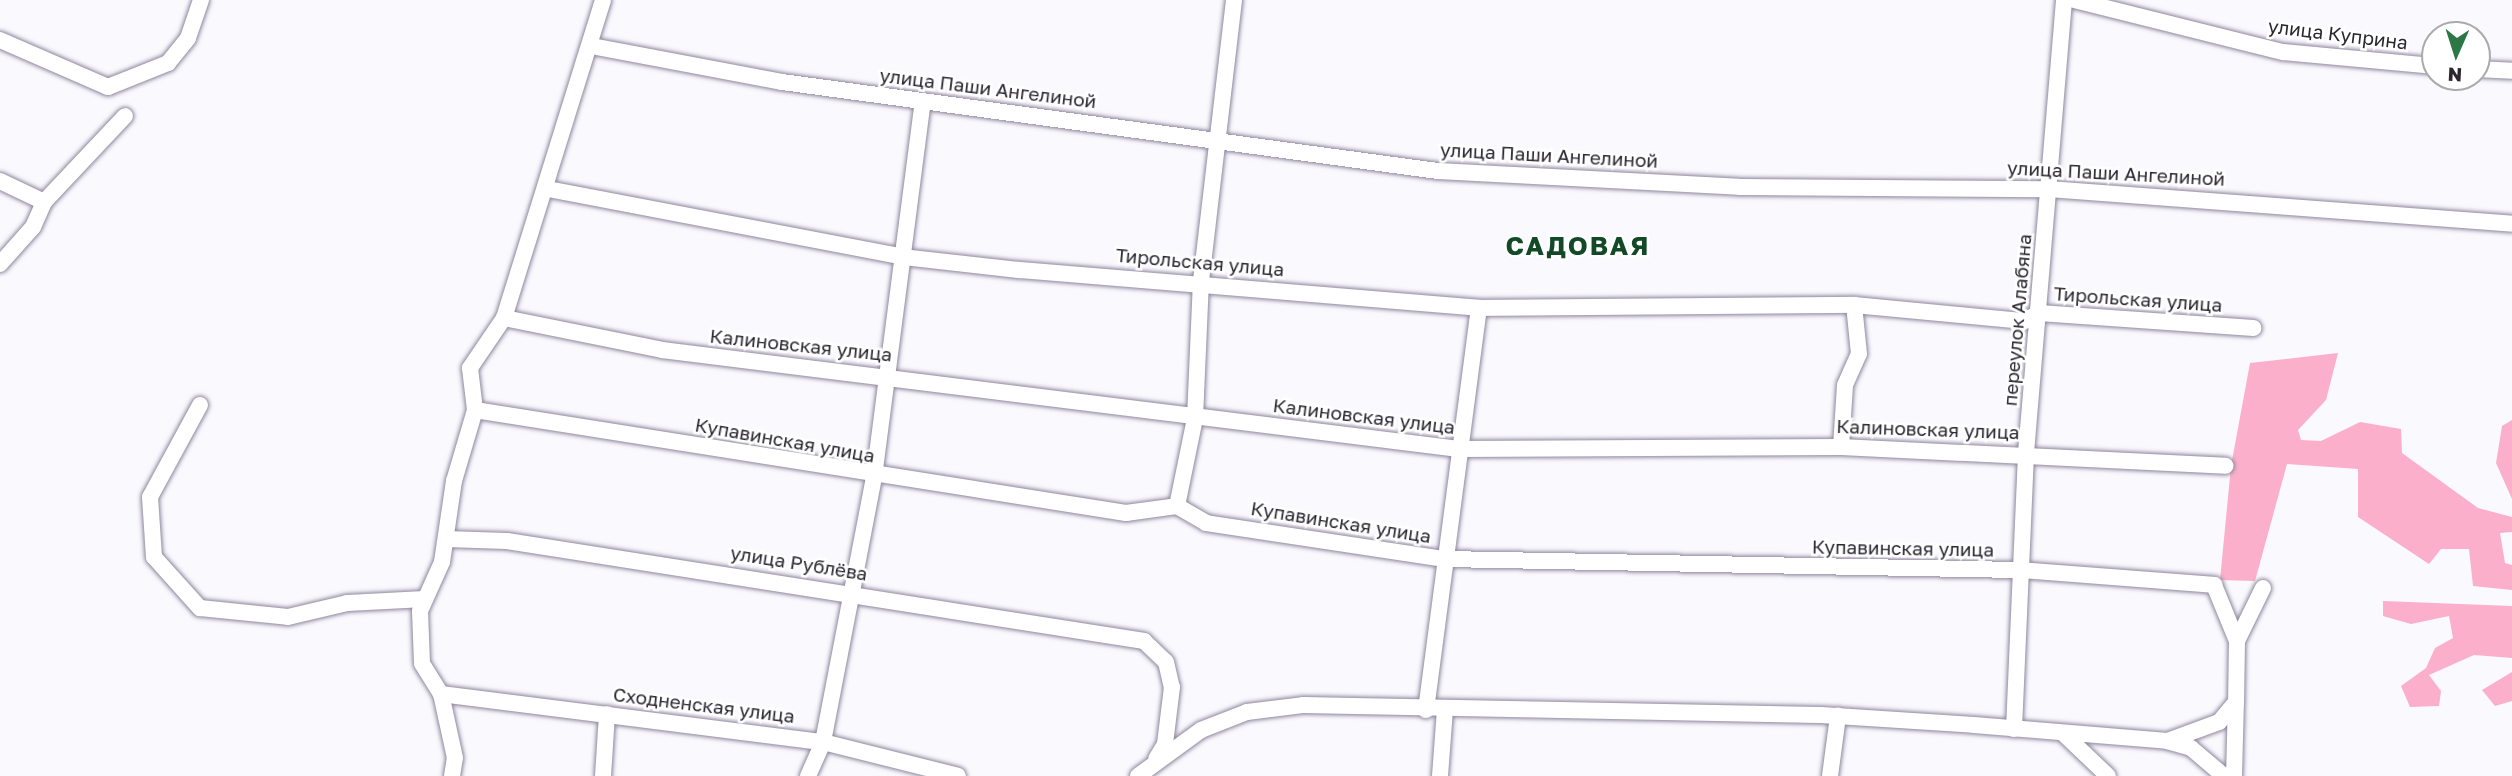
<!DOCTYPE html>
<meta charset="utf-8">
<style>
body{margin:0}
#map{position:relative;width:2512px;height:776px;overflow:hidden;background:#faf9fe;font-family:"Golos Text",sans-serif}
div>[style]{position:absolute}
.forest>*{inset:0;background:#fbafca}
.roads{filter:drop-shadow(0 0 2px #8e879e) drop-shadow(0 0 2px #8e879e)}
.minor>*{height:16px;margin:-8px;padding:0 8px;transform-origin:8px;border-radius:8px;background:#fff}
span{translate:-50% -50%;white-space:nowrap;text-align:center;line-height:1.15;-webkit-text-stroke:5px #fff;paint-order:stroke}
.street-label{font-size:19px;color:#2a2730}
.district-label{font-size:26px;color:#144927;font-weight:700;letter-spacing:2px}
.north{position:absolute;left:2421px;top:21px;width:70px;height:70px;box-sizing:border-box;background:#fff;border:2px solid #aaa9ac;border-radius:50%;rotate:183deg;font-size:19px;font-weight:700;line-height:28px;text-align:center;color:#2a2730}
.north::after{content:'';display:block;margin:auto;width:24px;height:32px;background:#2b7745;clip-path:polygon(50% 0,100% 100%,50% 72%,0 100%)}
</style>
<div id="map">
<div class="forest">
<i style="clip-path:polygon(2338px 353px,2326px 400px,2298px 430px,2301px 440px,2321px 441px,2360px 422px,2401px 429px,2402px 453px,2478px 508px,2512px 517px,2512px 532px,2500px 533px,2505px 563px,2512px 565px,2512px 590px,2473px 586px,2469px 549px,2441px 549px,2429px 564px,2358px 517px,2358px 469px,2287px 464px,2255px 581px,2220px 580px,2231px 466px,2250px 363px)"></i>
<i style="clip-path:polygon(2512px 420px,2512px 499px,2496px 463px,2502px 426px)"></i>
<i style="clip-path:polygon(2383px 601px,2512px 606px,2512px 658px,2474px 655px,2429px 675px,2441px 691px,2439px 706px,2410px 707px,2401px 686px,2426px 668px,2435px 648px,2453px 638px,2449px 616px,2411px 624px,2383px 616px)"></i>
<i style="clip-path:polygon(2512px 672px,2512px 701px,2495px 706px,2482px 690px)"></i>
</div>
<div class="roads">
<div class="minor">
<i style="left:2074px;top:0;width:215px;rotate:14deg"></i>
<i style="left:2283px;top:52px;width:153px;rotate:5.3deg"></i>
<i style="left:0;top:40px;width:118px;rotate:23.5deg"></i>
<i style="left:108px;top:87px;width:65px;rotate:-21.8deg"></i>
<i style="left:168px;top:63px;width:32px;rotate:-51deg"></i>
<i style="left:188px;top:38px;width:40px;rotate:-71.1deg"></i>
<i style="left:592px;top:46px;width:193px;rotate:10.7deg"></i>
<i style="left:782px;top:82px;width:662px;rotate:7.73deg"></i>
<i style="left:1438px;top:171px;width:301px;rotate:3deg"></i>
<i style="left:1739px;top:187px;width:311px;rotate:0.4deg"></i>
<i style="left:2050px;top:189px;width:463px;rotate:4.3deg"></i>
<i style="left:2477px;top:69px;width:35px;rotate:3deg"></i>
<i style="left:0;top:181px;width:49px;rotate:25.5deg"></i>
<i style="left:44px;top:202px;width:118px;rotate:-46.7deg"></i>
<i style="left:548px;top:189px;width:361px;rotate:10.8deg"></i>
<i style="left:903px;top:257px;width:117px;rotate:6.4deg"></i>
<i style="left:1019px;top:270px;width:462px;rotate:4.7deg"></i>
<i style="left:1479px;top:308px;width:375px;rotate:-0.5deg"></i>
<i style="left:0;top:264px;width:50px;rotate:-48.3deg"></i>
<i style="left:33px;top:227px;width:27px;rotate:-66deg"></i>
<i style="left:504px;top:318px;width:161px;rotate:11.4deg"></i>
<i style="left:662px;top:350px;width:803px;rotate:7.08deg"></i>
<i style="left:1459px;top:449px;width:382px;rotate:-0.3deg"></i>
<i style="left:1841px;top:447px;width:385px;rotate:2.8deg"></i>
<i style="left:200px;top:405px;width:105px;rotate:118.5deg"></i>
<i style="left:150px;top:497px;width:60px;rotate:86.2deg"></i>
<i style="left:154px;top:557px;width:69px;rotate:48deg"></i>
<i style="left:200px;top:608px;width:88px;rotate:5.8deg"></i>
<i style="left:288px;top:617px;width:61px;rotate:-13.3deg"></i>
<i style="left:347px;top:603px;width:78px;rotate:-2.9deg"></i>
<i style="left:475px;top:410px;width:659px;rotate:8.99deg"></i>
<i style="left:1126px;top:513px;width:51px;rotate:-7.8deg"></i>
<i style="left:1177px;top:506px;width:34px;rotate:30deg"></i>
<i style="left:1206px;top:523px;width:242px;rotate:8.6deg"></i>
<i style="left:1445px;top:559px;width:575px;rotate:1.1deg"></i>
<i style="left:2020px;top:570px;width:195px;rotate:4.4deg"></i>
<i style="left:2214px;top:585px;width:61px;rotate:67.7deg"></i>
<i style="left:2237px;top:641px;width:61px;rotate:90.9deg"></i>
<i style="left:2236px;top:702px;width:26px;rotate:130deg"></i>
<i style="left:2219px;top:722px;width:55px;rotate:159.9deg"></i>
<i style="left:1841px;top:447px;width:62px;rotate:-86.3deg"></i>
<i style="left:1845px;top:385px;width:34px;rotate:-66deg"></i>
<i style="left:1859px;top:354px;width:49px;rotate:-95.8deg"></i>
<i style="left:1854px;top:305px;width:171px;rotate:5.4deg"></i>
<i style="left:2024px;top:321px;width:17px;rotate:-28deg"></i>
<i style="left:2039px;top:313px;width:215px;rotate:4deg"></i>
<i style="left:1177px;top:506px;width:90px;rotate:-78.4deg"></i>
<i style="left:1195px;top:418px;width:137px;rotate:-87.5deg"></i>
<i style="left:1201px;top:281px;width:283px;rotate:-83.3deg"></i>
<i style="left:446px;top:539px;width:61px;rotate:1.9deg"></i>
<i style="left:507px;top:541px;width:645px;rotate:8.92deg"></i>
<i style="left:1144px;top:641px;width:30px;rotate:44deg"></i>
<i style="left:1166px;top:662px;width:26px;rotate:77deg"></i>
<i style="left:1172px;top:687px;width:57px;rotate:97deg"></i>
<i style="left:1165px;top:744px;width:17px;rotate:121deg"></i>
<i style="left:2237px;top:641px;width:59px;rotate:-63.9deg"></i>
<i style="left:441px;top:694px;width:385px;rotate:7.2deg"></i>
<i style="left:823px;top:742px;width:139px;rotate:14.1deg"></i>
<i style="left:1426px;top:710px;width:405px;rotate:-82.5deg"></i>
<i style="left:2014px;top:729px;width:276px;rotate:-87.5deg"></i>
<i style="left:2026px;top:453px;width:455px;rotate:-85.2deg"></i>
<i style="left:2065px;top:735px;width:59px;rotate:43.6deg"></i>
<i style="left:452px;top:776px;width:18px;rotate:-81deg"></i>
<i style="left:455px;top:758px;width:66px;rotate:-102.3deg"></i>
<i style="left:441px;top:694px;width:36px;rotate:-122deg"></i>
<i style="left:422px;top:663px;width:52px;rotate:-92.2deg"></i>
<i style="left:420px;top:611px;width:54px;rotate:-65.8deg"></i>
<i style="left:442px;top:562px;width:82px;rotate:-81.6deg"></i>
<i style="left:454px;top:481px;width:74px;rotate:-73.5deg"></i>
<i style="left:475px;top:410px;width:42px;rotate:-96.8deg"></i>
<i style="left:470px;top:368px;width:60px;rotate:-55.8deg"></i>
<i style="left:504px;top:318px;width:333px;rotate:-72.7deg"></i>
<i style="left:603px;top:776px;width:62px;rotate:-86.3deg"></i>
<i style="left:808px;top:776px;width:37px;rotate:-66deg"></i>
<i style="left:823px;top:742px;width:270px;rotate:-79.1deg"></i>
<i style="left:874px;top:477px;width:379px;rotate:-82.6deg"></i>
<i style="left:1138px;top:776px;width:78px;rotate:-36.1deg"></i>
<i style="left:1201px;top:730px;width:49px;rotate:-21.4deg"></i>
<i style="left:1247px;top:712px;width:56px;rotate:-7.1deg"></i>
<i style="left:1303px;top:705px;width:518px;rotate:1.11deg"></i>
<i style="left:1821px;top:715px;width:153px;rotate:3.7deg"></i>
<i style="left:1974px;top:725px;width:194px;rotate:4.7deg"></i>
<i style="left:2167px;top:741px;width:25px;rotate:16deg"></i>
<i style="left:2191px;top:748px;width:43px;rotate:40.3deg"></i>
<i style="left:1440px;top:776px;width:66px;rotate:-85.7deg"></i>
<i style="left:1830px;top:776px;width:61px;rotate:-82.4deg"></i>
<i style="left:2234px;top:776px;width:74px;rotate:-88.5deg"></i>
</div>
</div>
<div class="street-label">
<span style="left:2338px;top:34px;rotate:7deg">улица Куприна</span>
<span style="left:988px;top:88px;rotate:7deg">улица Паши Ангелиной</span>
<span style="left:1549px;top:155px;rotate:3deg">улица Паши Ангелиной</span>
<span style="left:2116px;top:173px;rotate:3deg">улица Паши Ангелиной</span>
<span style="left:1200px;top:262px;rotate:5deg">Тирольская улица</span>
<span style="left:2138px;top:299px;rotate:4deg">Тирольская улица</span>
<span style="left:2017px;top:320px;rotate:-85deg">переулок Алабяна</span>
<span style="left:801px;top:345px;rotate:6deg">Калиновская улица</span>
<span style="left:1364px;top:416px;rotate:7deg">Калиновская улица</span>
<span style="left:1928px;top:429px;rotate:2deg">Калиновская улица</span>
<span style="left:785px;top:440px;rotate:10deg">Купавинская улица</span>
<span style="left:1341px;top:522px;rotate:9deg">Купавинская улица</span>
<span style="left:1903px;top:548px;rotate:1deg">Купавинская улица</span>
<span style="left:799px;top:563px;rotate:9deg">улица Рублёва</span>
<span style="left:704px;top:705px;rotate:7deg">Сходненская улица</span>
</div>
<div class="district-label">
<span style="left:1578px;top:246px">САДОВАЯ</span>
</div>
<div class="north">N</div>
</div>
